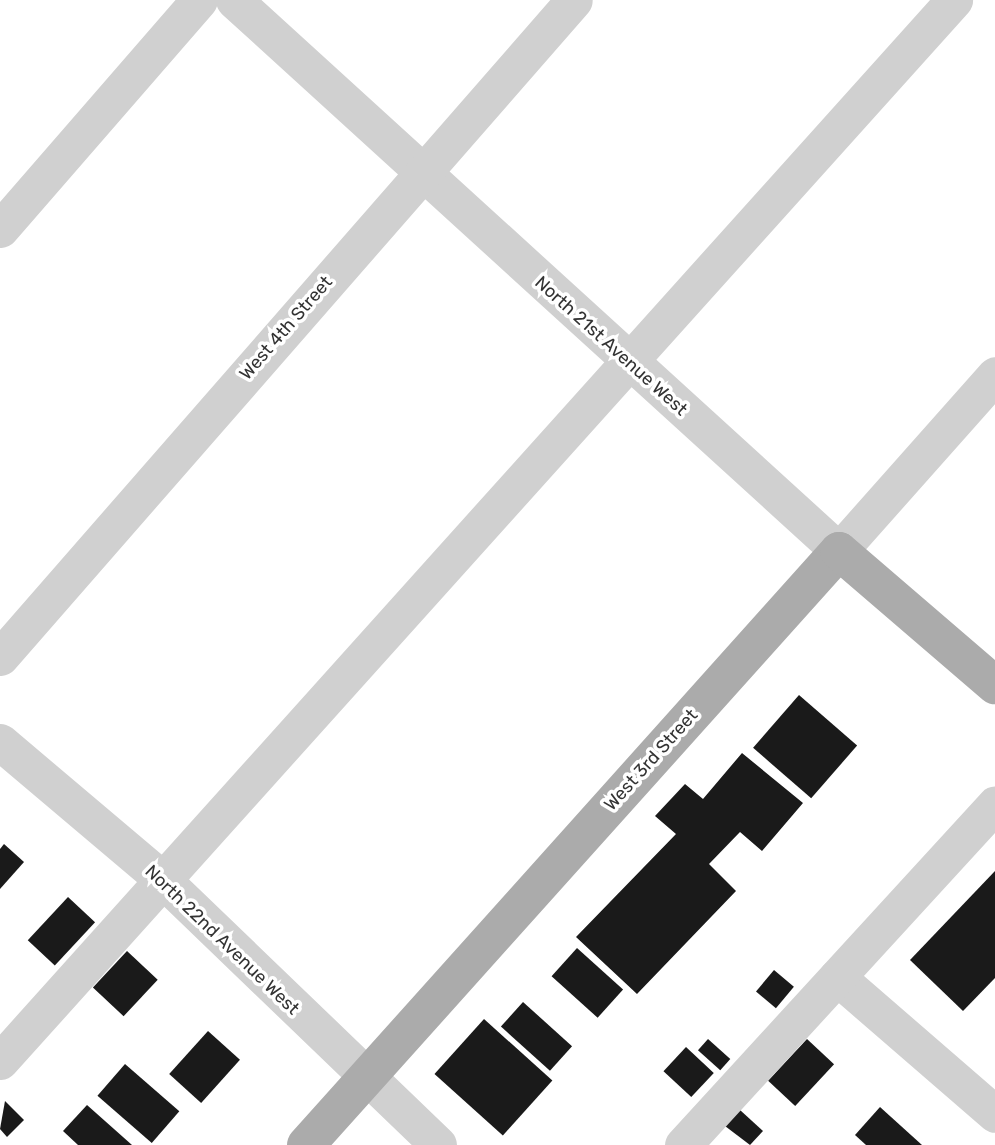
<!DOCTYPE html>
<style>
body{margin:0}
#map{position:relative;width:995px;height:1145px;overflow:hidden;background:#fff;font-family:Rubik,sans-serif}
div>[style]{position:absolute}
.building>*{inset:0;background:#1a1a1a;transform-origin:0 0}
.minor>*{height:37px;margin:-18.5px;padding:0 18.5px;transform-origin:18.5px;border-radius:18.5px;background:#d0d0d0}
.major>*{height:38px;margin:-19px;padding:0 19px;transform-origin:19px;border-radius:19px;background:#ababab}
span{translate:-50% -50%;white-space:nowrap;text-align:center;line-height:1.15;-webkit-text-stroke:7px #fff;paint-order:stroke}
.street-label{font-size:18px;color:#333}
</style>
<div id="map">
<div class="building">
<i style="left:799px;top:695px;width:77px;height:70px;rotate:41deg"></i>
<i style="clip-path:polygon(742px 753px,803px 803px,762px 851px,740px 832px,709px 864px,736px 891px,637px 994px,576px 937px,676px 834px,655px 816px,685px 784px,703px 799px)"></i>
<i style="clip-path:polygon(4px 844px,24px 862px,0 889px,0 849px)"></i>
<i style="clip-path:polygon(995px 871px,995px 978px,963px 1011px,910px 960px)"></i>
<i style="left:68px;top:897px;width:37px;height:59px;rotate:43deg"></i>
<i style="left:577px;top:948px;width:62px;height:38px;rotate:42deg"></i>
<i style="left:127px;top:951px;width:42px;height:50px;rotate:43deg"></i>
<i style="left:774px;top:970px;width:26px;height:28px;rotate:40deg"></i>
<i style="left:523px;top:1002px;width:66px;height:33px;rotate:42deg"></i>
<i style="left:484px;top:1019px;width:92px;height:74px;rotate:42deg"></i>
<i style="left:208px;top:1031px;width:43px;height:58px;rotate:42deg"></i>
<i style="left:708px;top:1039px;width:30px;height:15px;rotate:42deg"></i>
<i style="left:807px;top:1039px;width:37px;height:57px;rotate:43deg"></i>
<i style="left:686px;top:1047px;width:38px;height:33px;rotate:43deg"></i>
<i style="left:125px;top:1064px;width:72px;height:42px;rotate:41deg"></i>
<i style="clip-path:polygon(5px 1101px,24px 1120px,7px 1137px,0 1129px)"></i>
<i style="clip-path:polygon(87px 1105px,132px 1145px,78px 1145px,63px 1131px)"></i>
<i style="clip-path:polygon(880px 1107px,922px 1145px,866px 1145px,855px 1135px)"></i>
<i style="clip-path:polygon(740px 1110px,763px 1131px,750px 1145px,725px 1126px)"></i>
</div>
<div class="minor">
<i style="left:234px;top:0;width:818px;rotate:42.33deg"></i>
<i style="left:839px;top:551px;width:235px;rotate:-48.4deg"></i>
<i style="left:0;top:229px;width:303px;rotate:-49deg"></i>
<i style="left:0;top:657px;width:872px;rotate:-48.86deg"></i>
<i style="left:0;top:742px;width:212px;rotate:40.2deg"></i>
<i style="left:162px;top:879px;width:383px;rotate:43.9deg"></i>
<i style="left:837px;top:977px;width:209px;rotate:40.9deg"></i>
<i style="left:0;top:1061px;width:1427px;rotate:-48.04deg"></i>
<i style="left:683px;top:1145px;width:462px;rotate:-47.5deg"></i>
</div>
<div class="major">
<i style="left:306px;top:1145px;width:798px;rotate:-48.1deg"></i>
<i style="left:839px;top:551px;width:206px;rotate:40.7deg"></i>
</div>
<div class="street-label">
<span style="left:286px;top:328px;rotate:-49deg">West 4th Street</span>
<span style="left:611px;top:346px;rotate:42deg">North 21st Avenue West</span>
<span style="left:651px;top:760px;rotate:-48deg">West 3rd Street</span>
<span style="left:222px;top:940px;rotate:44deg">North 22nd Avenue West</span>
</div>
</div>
